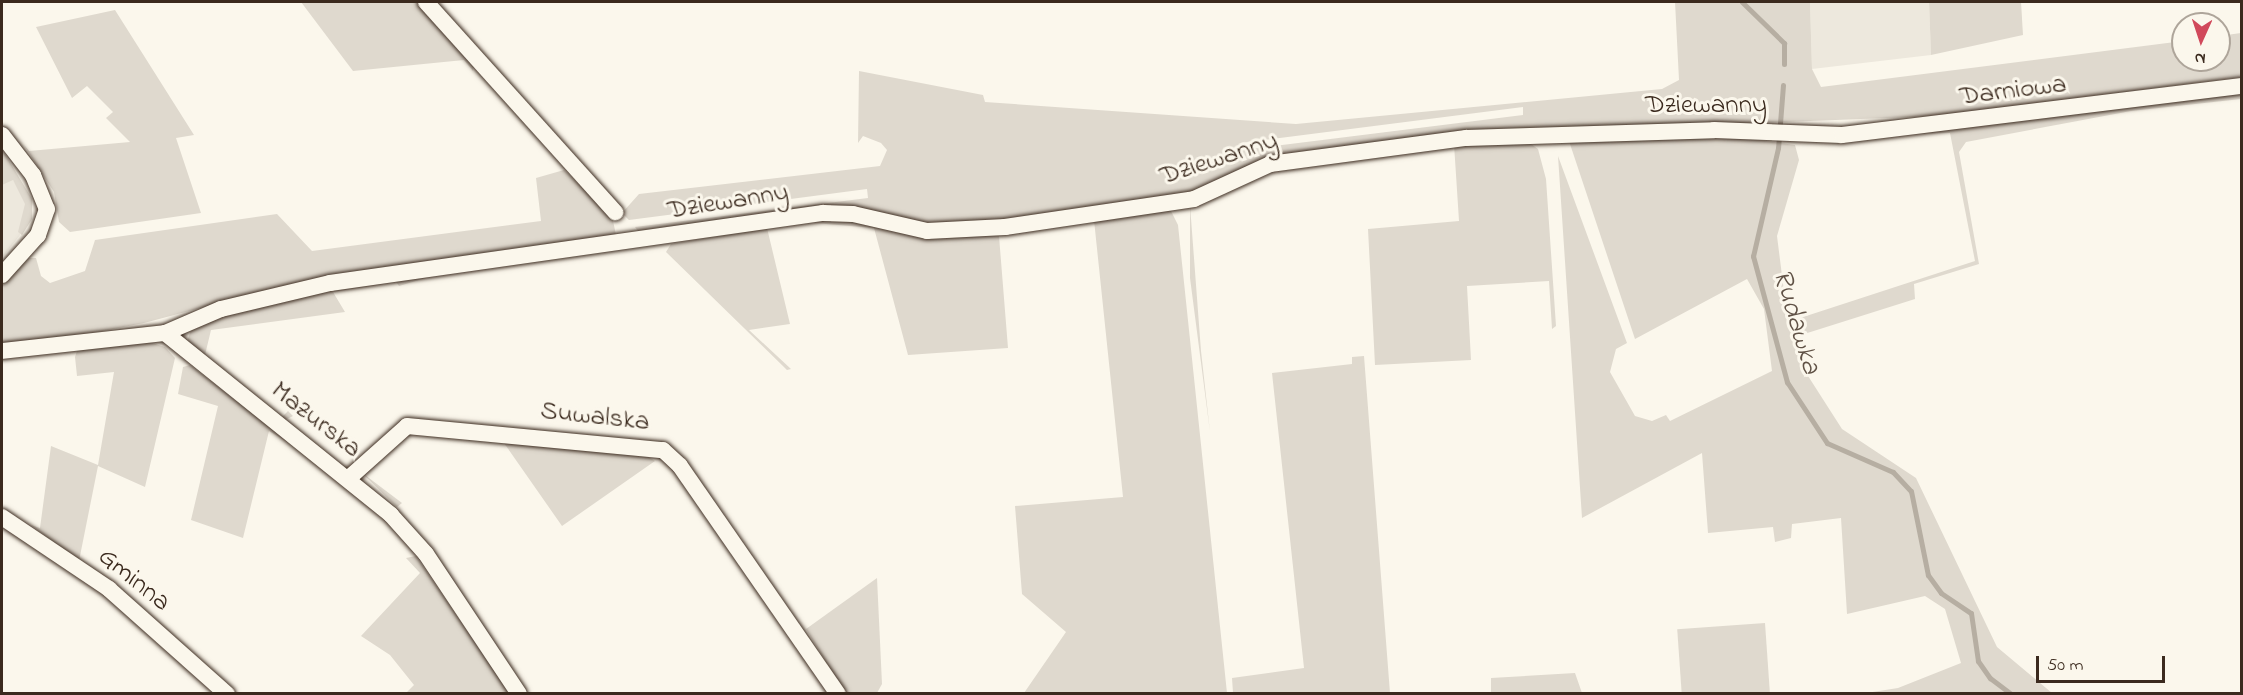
<!DOCTYPE html>
<style>
body{margin:0}
#map{position:relative;width:2243px;height:695px;overflow:hidden;background:#fbf7ec;font-family:"Indie Flower",sans-serif}
div>[style]{position:absolute}
.built>*{inset:0;background:#ede8dd}
.green>*{inset:0;background:#dfd9ce;transform-origin:0 0}
.stream>*{height:5px;margin:-2.5px;padding:0 2.5px;transform-origin:2.5px;border-radius:2.5px;background:#b6aea2}
.roads{filter:drop-shadow(0 0 2px #3b2a1e) drop-shadow(0 0 2px #3b2a1e)}
.street>*{height:16px;margin:-8px;padding:0 8px;transform-origin:8px;border-radius:8px;background:#fbf7ec}
span{translate:-50% -50%;white-space:nowrap;text-align:center;line-height:1.15;-webkit-text-stroke:6px #fbf7ec;paint-order:stroke}
.street-label{font-size:27px;color:#3b2a1e}
.water-label{font-size:28px;color:#605246;font-style:italic}
.frame{position:absolute;inset:0;border:3px solid #3b2a1e;pointer-events:none}
.north{position:absolute;left:2171px;top:12px;width:60px;height:60px;box-sizing:border-box;background:#fbf7ec;border:2px solid #aea59a;border-radius:50%;rotate:183deg;font-size:16px;font-weight:700;line-height:24px;text-align:center;color:#3b2a1e}
.north::after{content:'';display:block;margin:auto;width:21px;height:27px;background:#d1495b;clip-path:polygon(50% 0,100% 100%,50% 72%,0 100%)}
.scale{position:absolute;left:2036px;top:656px;width:129px;height:27px;box-sizing:border-box;border:3px solid #3b2a1e;border-top:0;padding-left:8px;font-size:18px;line-height:21px;white-space:nowrap;color:#3b2a1e;-webkit-text-stroke:4px #fbf7ec;paint-order:stroke}
</style>
<div id="map">
<div class="built">
<i style="clip-path:polygon(1810px 2px,1929px 2px,1931px 55px,1812px 69px)"></i>
<i style="clip-path:polygon(2px 163px,28px 203px,20px 235px,2px 258px)"></i>
</div>
<div class="green">
<i style="clip-path:polygon(301px 2px,418px 2px,474px 64px,473px 71px,464px 60px,353px 71px)"></i>
<i style="clip-path:polygon(evenodd,1675px 2px,1810px 2px,1812px 69px,1821px 87px,2183px 41px,2183px 60px,2219px 60px,2219px 36px,2241px 33px,2241px 77px,1937px 116px,1704px 125px,1342px 149px,1177px 197px,943px 227px,870px 212px,638px 231px,635px 227px,868px 198px,867px 189px,629px 220px,622px 213px,639px 194px,880px 166px,887px 150px,881px 143px,863px 136px,858px 143px,859px 71px,983px 95px,985px 102px,1296px 124px,1662px 89px,1679px 80px,1675px 2px,1523px 107px,1523px 115px,1241px 150px,1241px 143px,1523px 107px)"></i>
<i style="clip-path:polygon(1929px 2px,2021px 2px,2023px 35px,1931px 55px)"></i>
<i style="clip-path:polygon(115px 10px,194px 135px,176px 138px,201px 213px,70px 232px,59px 222px,54px 192px,24px 145px,29px 151px,130px 142px,106px 118px,113px 112px,87px 86px,72px 98px,36px 27px)"></i>
<i style="clip-path:polygon(2241px 91px,2241px 99px,2131px 111px,1966px 142px,1959px 152px,1979px 264px,1914px 284px,1915px 299px,1801px 335px,1797px 319px,1975px 261px,1950px 133px,1907px 134px)"></i>
<i style="clip-path:polygon(1568px 138px,1743px 138px,1795px 145px,1799px 160px,1777px 236px,1788px 323px,1801px 365px,1842px 429px,1916px 478px,1997px 647px,2052px 693px,1866px 693px,1898px 688px,1961px 663px,1945px 609px,1925px 596px,1847px 614px,1841px 518px,1792px 524px,1791px 538px,1775px 542px,1773px 527px,1708px 533px,1702px 453px,1582px 518px,1558px 156px,1627px 343px,1616px 349px,1610px 372px,1635px 416px,1652px 421px,1666px 415px,1670px 421px,1772px 371px,1764px 309px,1747px 279px,1635px 339px)"></i>
<i style="clip-path:polygon(1454px 144px,1531px 144px,1538px 149px,1546px 179px,1556px 326px,1552px 329px,1549px 281px,1467px 286px,1471px 360px,1375px 365px,1368px 229px,1459px 221px)"></i>
<i style="clip-path:polygon(2px 149px,32px 199px,32px 219px,22px 235px,18px 232px,25px 204px,13px 180px,2px 185px)"></i>
<i style="clip-path:polygon(564px 170px,612px 216px,616px 235px,279px 287px,144px 323px,62px 339px,2px 343px,2px 286px,29px 258px,36px 258px,41px 276px,50px 283px,85px 271px,95px 240px,277px 214px,312px 251px,541px 221px,536px 178px)"></i>
<i style="clip-path:polygon(1190px 205px,1201px 351px,1210px 432px,1190px 278px)"></i>
<i style="clip-path:polygon(1170px 209px,1178px 225px,1227px 693px,1024px 693px,1066px 632px,1022px 594px,1015px 506px,1123px 497px,1094px 220px)"></i>
<i style="clip-path:polygon(839px 217px,999px 236px,1008px 348px,908px 355px,874px 228px,814px 223px)"></i>
<i style="clip-path:polygon(767px 228px,790px 324px,749px 330px,791px 369px,787px 370px,666px 252px,671px 244px)"></i>
<i style="clip-path:polygon(443px 273px,399px 286px,396px 282px,333px 292px,345px 312px,211px 330px,205px 355px,281px 418px,288px 411px,293px 416px,283px 421px,190px 345px,188px 339px,191px 330px,220px 317px,332px 289px)"></i>
<i style="clip-path:polygon(143px 340px,165px 347px,175px 358px,145px 487px,98px 466px,79px 561px,31px 525px,40px 528px,51px 446px,98px 465px,114px 372px,77px 376px,75px 357px,77px 351px)"></i>
<i style="clip-path:polygon(1364px 356px,1390px 693px,1233px 693px,1232px 678px,1304px 668px,1272px 373px,1352px 364px,1352px 357px)"></i>
<i style="clip-path:polygon(190px 365px,294px 446px,269px 431px,243px 538px,191px 520px,218px 406px,178px 394px,183px 367px)"></i>
<i style="clip-path:polygon(404px 434px,647px 456px,655px 461px,562px 526px,504px 443px,405px 434px,365px 475px,402px 503px,397px 507px,363px 474px)"></i>
<i style="clip-path:polygon(416px 556px,467px 631px,509px 693px,406px 693px,414px 685px,390px 655px,361px 636px,420px 573px,406px 558px)"></i>
<i style="clip-path:polygon(877px 578px,882px 684px,877px 693px,845px 693px,806px 629px)"></i>
<i style="left:1765px;top:623px;width:70px;height:88px;rotate:86deg"></i>
<i style="clip-path:polygon(1575px 673px,1582px 693px,1465px 693px,1491px 692px,1491px 678px)"></i>
</div>
<div class="stream">
<i style="left:1742px;top:2px;width:59px;rotate:44.3deg"></i>
<i style="left:1784px;top:43px;width:21px;rotate:90deg"></i>
<i style="left:1783px;top:85px;width:63px;rotate:94.5deg"></i>
<i style="left:1778px;top:148px;width:111px;rotate:103deg"></i>
<i style="left:1753px;top:256px;width:131px;rotate:74.9deg"></i>
<i style="left:1787px;top:382px;width:73px;rotate:56.7deg"></i>
<i style="left:1827px;top:443px;width:72px;rotate:23.7deg"></i>
<i style="left:1893px;top:472px;width:26px;rotate:47deg"></i>
<i style="left:1911px;top:491px;width:86px;rotate:78.6deg"></i>
<i style="left:1928px;top:575px;width:22px;rotate:54deg"></i>
<i style="left:1941px;top:593px;width:36px;rotate:34deg"></i>
<i style="left:1971px;top:613px;width:49px;rotate:81.7deg"></i>
<i style="left:1978px;top:661px;width:21px;rotate:55deg"></i>
<i style="left:1990px;top:678px;width:26px;rotate:37deg"></i>
</div>
<div class="roads">
<div class="street">
<i style="left:426px;top:2px;width:283px;rotate:48deg"></i>
<i style="left:2px;top:135px;width:51px;rotate:52.2deg"></i>
<i style="left:33px;top:175px;width:37px;rotate:68deg"></i>
<i style="left:47px;top:209px;width:28px;rotate:109deg"></i>
<i style="left:38px;top:235px;width:54px;rotate:132deg"></i>
<i style="left:165px;top:333px;width:61px;rotate:-23.2deg"></i>
<i style="left:221px;top:309px;width:112px;rotate:-13.4deg"></i>
<i style="left:330px;top:283px;width:498px;rotate:-8.1deg"></i>
<i style="left:823px;top:213px;width:30px;rotate:2deg"></i>
<i style="left:853px;top:214px;width:76px;rotate:12.9deg"></i>
<i style="left:927px;top:231px;width:78px;rotate:-2.9deg"></i>
<i style="left:1005px;top:227px;width:191px;rotate:-8.4deg"></i>
<i style="left:1194px;top:199px;width:84px;rotate:-24.7deg"></i>
<i style="left:1270px;top:164px;width:198px;rotate:-7.6deg"></i>
<i style="left:1466px;top:138px;width:248px;rotate:-1.8deg"></i>
<i style="left:1714px;top:130px;width:128px;rotate:2.2deg"></i>
<i style="left:1842px;top:135px;width:403px;rotate:-7deg"></i>
<i style="left:2px;top:351px;width:164px;rotate:-6.3deg"></i>
<i style="left:165px;top:333px;width:290px;rotate:38.8deg"></i>
<i style="left:391px;top:515px;width:52px;rotate:48.1deg"></i>
<i style="left:426px;top:554px;width:168px;rotate:56.4deg"></i>
<i style="left:350px;top:477px;width:76px;rotate:-41.8deg"></i>
<i style="left:407px;top:426px;width:257px;rotate:5.4deg"></i>
<i style="left:663px;top:450px;width:23px;rotate:43deg"></i>
<i style="left:680px;top:466px;width:277px;rotate:55.3deg"></i>
<i style="left:2px;top:517px;width:129px;rotate:33.9deg"></i>
<i style="left:109px;top:589px;width:158px;rotate:41.7deg"></i>
</div>
</div>
<div class="street-label">
<span style="left:2013px;top:91px;rotate:-7deg">Darniowa</span>
<span style="left:1706px;top:106px">Dziewanny</span>
<span style="left:1219px;top:159px;rotate:-18deg">Dziewanny</span>
<span style="left:728px;top:202px;rotate:-9deg">Dziewanny</span>
<span style="left:595px;top:417px;rotate:6deg">Suwalska</span>
<span style="left:316px;top:420px;rotate:38deg">Mazurska</span>
<span style="left:134px;top:580px;rotate:39deg">Gminna</span>
</div>
<div class="water-label">
<span style="left:1795px;top:322px;rotate:73deg">Rudawka</span>
</div>
<div class="frame"></div>
<div class="north">N</div>
<div class="scale">50 m</div>
</div>
